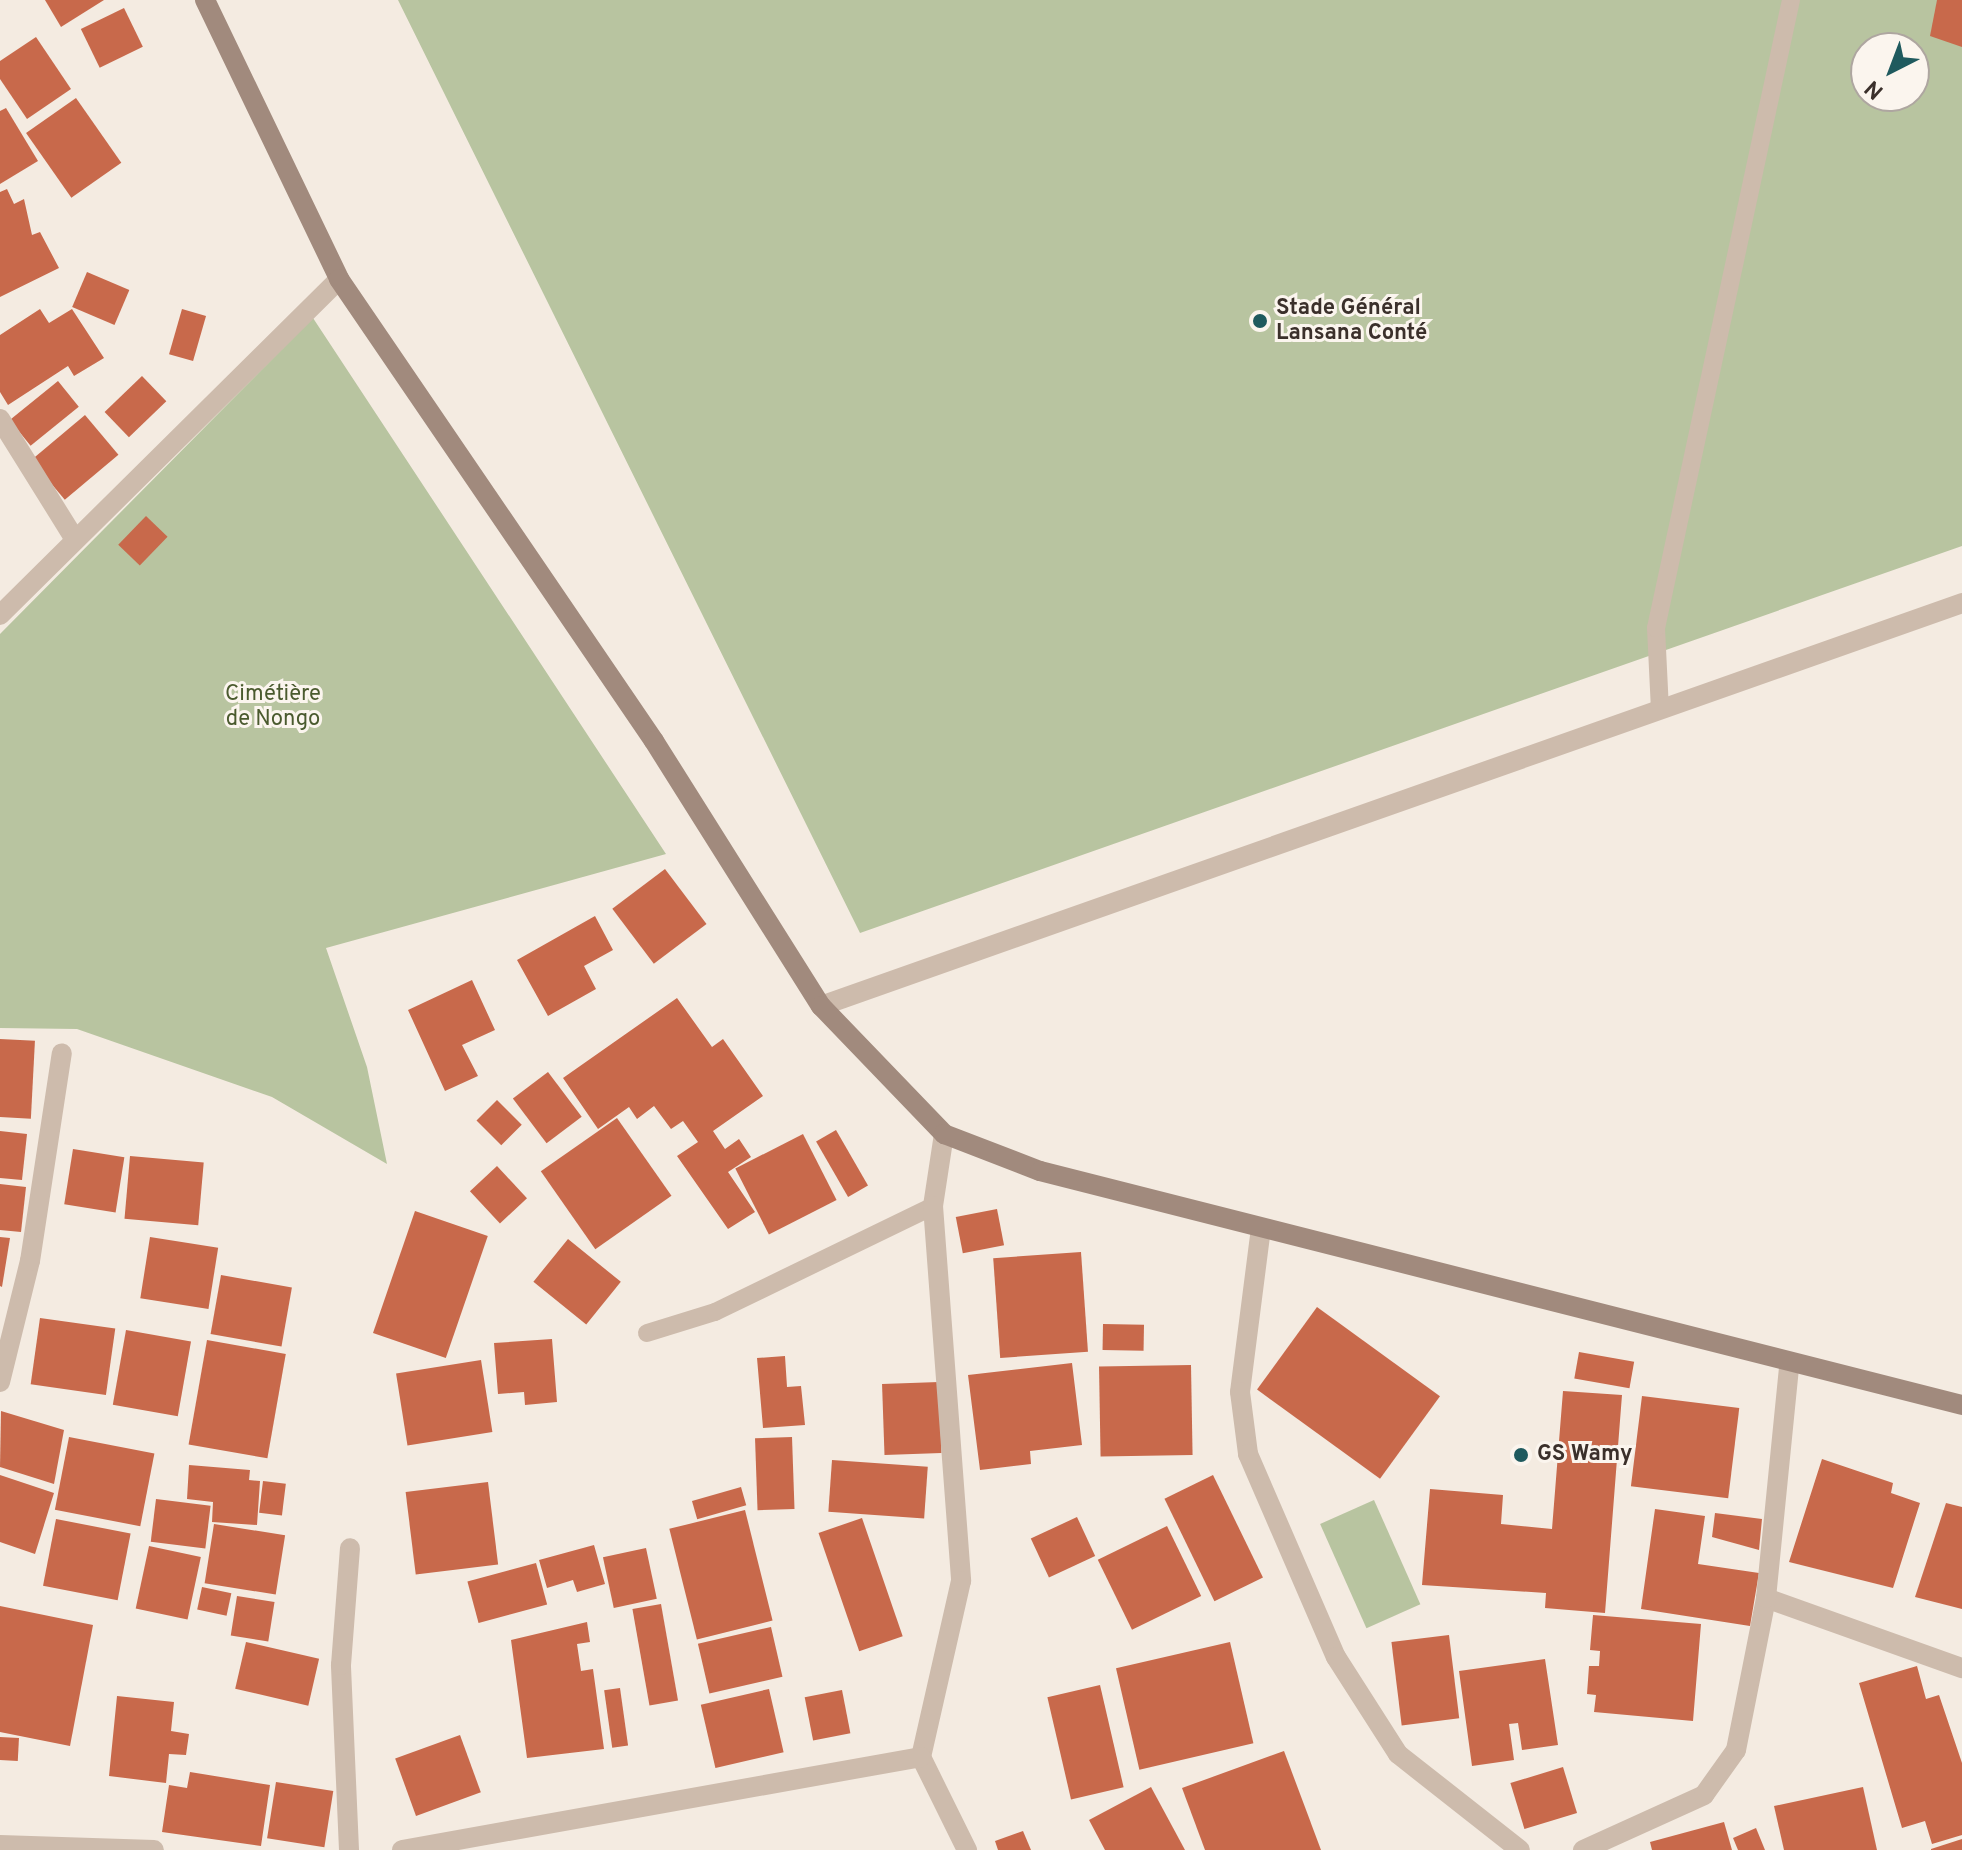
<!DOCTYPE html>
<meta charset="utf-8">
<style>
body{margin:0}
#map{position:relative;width:1962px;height:1850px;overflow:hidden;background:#f4ebe1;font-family:Overpass,sans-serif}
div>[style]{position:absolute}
.green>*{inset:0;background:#b8c4a0;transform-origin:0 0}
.building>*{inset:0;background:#c8694b;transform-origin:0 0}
.lane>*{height:18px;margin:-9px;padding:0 9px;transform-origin:9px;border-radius:9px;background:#cdbbac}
.street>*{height:20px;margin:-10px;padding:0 10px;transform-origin:10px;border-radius:10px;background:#cdbbac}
.secondary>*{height:20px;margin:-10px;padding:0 10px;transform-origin:10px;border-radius:10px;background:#a18a7d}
.dots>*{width:22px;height:22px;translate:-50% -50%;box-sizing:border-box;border:4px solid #fbf5ee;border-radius:50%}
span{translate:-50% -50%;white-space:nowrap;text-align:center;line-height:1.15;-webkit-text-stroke:6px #fbf5ee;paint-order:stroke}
.poi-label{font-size:22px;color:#3b302b;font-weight:700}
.left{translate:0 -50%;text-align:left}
.park-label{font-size:22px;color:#4a5a2e}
.north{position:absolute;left:1850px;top:32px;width:80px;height:80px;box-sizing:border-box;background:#fbf5ee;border:2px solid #aea6a0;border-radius:50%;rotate:222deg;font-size:22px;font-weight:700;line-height:32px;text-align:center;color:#3b302b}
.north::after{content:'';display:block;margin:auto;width:28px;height:36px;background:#1f5a5e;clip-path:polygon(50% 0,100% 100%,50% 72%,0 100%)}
</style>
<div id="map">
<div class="green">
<i style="clip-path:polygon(evenodd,398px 0,1962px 0,1962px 546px,860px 933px,398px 0,1866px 48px,1914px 48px,1914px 96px,1866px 96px,1866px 48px)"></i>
<i style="clip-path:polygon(313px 318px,666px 854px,326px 948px,367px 1067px,387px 1164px,272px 1097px,77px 1029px,0 1028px,0 634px)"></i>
<i style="left:1374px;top:1500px;width:114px;height:59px;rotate:66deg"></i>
</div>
<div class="building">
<i style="clip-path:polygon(45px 0,104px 0,61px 27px)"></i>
<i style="clip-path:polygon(1937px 0,1962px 0,1962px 47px,1930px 36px)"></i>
<i style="left:124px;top:8px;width:43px;height:48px;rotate:64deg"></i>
<i style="clip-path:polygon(36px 37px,71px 89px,27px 119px,0 79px,0 61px)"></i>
<i style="left:76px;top:98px;width:79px;height:61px;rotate:55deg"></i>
<i style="clip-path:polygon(6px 108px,38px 161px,0 184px,0 111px)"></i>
<i style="clip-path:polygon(7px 189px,14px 204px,24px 199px,32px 235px,40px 232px,59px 268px,0 297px,0 192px)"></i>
<i style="left:87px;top:272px;width:46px;height:38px;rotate:23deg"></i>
<i style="clip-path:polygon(40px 309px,49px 323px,72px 309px,104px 358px,74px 376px,68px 366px,8px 405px,0 392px,0 335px)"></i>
<i style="left:182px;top:309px;width:25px;height:47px;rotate:16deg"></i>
<i style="left:142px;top:376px;width:35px;height:52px;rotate:46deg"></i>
<i style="left:58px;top:381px;width:33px;height:62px;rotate:51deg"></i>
<i style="left:85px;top:415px;width:52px;height:70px;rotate:50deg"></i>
<i style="left:146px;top:516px;width:30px;height:40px;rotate:44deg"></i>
<i style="left:665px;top:869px;width:69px;height:66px;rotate:53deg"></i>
<i style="clip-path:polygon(595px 916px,613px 950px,584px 966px,596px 989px,548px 1016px,517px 960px)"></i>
<i style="clip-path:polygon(472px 980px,495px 1030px,462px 1045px,478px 1076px,445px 1091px,408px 1010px)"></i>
<i style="clip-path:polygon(677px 998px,712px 1047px,723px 1039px,763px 1096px,713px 1131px,725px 1149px,739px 1139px,751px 1157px,728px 1172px,755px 1212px,728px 1229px,677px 1156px,698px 1142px,683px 1121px,671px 1129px,654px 1106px,637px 1119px,629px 1107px,598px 1129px,563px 1078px)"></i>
<i style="left:0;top:1039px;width:35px;height:78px;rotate:3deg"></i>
<i style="left:548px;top:1072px;width:56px;height:44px;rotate:53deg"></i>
<i style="left:497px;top:1100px;width:35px;height:29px;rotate:45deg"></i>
<i style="left:617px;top:1118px;width:95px;height:93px;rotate:55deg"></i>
<i style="left:836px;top:1130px;width:64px;height:23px;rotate:60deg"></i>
<i style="clip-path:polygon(0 1131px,27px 1134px,22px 1180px,0 1178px)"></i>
<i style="left:803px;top:1134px;width:74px;height:76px;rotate:63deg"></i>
<i style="left:73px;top:1149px;width:52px;height:56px;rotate:9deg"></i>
<i style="left:130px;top:1156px;width:74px;height:63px;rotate:5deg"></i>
<i style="left:497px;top:1166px;width:44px;height:37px;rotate:47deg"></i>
<i style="clip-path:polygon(0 1184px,26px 1187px,21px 1232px,0 1230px)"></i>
<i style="left:997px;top:1209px;width:37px;height:42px;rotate:79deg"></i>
<i style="left:415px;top:1211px;width:77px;height:129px;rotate:19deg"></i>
<i style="clip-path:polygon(0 1237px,10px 1238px,2px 1287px,0 1286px)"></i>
<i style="left:150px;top:1237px;width:69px;height:62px;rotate:9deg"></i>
<i style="left:568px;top:1239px;width:68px;height:55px;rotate:39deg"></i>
<i style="left:1081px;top:1252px;width:100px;height:88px;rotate:86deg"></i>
<i style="left:221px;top:1275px;width:72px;height:60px;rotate:10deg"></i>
<i style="left:1317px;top:1307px;width:152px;height:102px;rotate:36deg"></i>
<i style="left:40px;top:1318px;width:76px;height:67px;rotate:8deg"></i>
<i style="left:1103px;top:1324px;width:41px;height:26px;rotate:1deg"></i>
<i style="left:126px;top:1330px;width:66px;height:76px;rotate:10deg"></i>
<i style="clip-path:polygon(552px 1339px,557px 1402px,525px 1405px,524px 1392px,498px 1394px,494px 1343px)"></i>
<i style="left:207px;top:1340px;width:80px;height:106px;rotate:10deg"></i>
<i style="left:1579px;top:1352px;width:56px;height:27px;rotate:10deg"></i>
<i style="clip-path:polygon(785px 1356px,787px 1387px,801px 1386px,805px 1425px,763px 1428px,757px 1358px)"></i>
<i style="left:481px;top:1360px;width:73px;height:86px;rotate:81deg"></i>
<i style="clip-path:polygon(1072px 1363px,1082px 1445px,1030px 1451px,1031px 1464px,980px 1470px,968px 1375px)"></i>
<i style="left:1191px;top:1365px;width:90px;height:92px;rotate:89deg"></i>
<i style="left:939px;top:1382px;width:71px;height:57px;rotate:88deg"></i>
<i style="clip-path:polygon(1563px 1391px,1622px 1395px,1605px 1613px,1545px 1608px,1546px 1593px,1422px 1585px,1430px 1489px,1503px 1495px,1501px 1524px,1552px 1529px)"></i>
<i style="left:1642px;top:1396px;width:98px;height:91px;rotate:7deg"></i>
<i style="clip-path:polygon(1px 1411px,64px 1430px,54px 1484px,0 1467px)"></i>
<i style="left:69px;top:1437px;width:87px;height:74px;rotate:11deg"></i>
<i style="left:792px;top:1437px;width:72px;height:37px;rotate:88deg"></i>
<i style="clip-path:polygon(1822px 1459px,1893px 1483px,1891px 1493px,1920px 1503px,1893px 1588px,1789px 1562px)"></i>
<i style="left:832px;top:1460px;width:96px;height:52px;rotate:4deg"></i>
<i style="clip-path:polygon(189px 1465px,250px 1470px,249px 1480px,260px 1481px,257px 1525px,212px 1522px,213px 1502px,187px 1499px)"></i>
<i style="clip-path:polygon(0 1475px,54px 1493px,35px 1554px,0 1542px)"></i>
<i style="left:1213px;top:1475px;width:114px;height:54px;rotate:64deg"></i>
<i style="left:263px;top:1481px;width:23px;height:32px;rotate:7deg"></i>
<i style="left:488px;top:1482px;width:83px;height:83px;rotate:83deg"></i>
<i style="left:741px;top:1487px;width:19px;height:51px;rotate:74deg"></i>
<i style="left:156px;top:1499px;width:55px;height:43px;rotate:7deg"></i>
<i style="clip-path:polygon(1946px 1503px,1962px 1507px,1962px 1609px,1915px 1597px)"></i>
<i style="clip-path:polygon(1655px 1509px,1705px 1516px,1698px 1564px,1759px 1573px,1750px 1626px,1641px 1609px)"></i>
<i style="left:745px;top:1510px;width:114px;height:78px;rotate:76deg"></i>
<i style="clip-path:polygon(1715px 1513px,1762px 1519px,1759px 1550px,1712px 1537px)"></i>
<i style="left:1077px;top:1517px;width:43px;height:51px;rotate:65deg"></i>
<i style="left:862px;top:1518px;width:125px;height:46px;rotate:71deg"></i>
<i style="left:56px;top:1519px;width:76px;height:68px;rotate:11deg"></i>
<i style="left:214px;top:1524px;width:72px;height:60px;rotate:9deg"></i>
<i style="left:1167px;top:1526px;width:78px;height:77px;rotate:64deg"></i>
<i style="clip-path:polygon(594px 1545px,605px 1584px,577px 1592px,573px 1580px,547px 1588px,539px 1560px)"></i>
<i style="left:149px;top:1546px;width:53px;height:64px;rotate:12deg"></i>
<i style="left:646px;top:1548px;width:52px;height:44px;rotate:78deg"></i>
<i style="left:536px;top:1563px;width:43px;height:71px;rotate:75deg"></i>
<i style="left:202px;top:1587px;width:30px;height:23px;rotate:12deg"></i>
<i style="left:237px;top:1596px;width:38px;height:40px;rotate:9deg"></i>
<i style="left:661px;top:1604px;width:98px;height:29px;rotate:80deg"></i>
<i style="clip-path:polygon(0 1606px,93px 1625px,70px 1746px,0 1732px)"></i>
<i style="clip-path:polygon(1593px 1615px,1701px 1624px,1693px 1721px,1594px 1712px,1596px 1695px,1587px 1694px,1589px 1666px,1599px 1666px,1600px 1651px,1590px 1650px)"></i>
<i style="clip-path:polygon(587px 1622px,590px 1642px,577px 1644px,581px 1671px,593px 1669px,604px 1749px,527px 1758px,511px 1640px)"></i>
<i style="left:771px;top:1627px;width:51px;height:75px;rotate:77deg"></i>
<i style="left:1449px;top:1635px;width:84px;height:58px;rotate:83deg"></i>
<i style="left:246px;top:1642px;width:75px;height:48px;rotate:13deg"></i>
<i style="left:1230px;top:1642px;width:104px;height:117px;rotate:77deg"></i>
<i style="clip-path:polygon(1545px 1659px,1558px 1745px,1522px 1750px,1518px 1723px,1509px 1724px,1514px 1760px,1472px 1766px,1459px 1671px)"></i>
<i style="clip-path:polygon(1917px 1666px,1926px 1699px,1939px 1695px,1962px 1763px,1962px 1835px,1932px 1844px,1925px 1821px,1902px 1828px,1859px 1683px)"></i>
<i style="left:1100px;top:1685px;width:105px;height:54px;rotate:77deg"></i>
<i style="left:620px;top:1688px;width:58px;height:16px;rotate:82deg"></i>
<i style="left:769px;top:1689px;width:65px;height:70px;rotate:77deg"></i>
<i style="left:842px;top:1690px;width:44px;height:38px;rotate:79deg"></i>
<i style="clip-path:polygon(117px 1696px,174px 1702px,171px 1731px,189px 1734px,186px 1755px,169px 1754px,166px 1783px,109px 1776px)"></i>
<i style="left:460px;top:1735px;width:61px;height:69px;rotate:70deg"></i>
<i style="left:0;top:1737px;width:19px;height:23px;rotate:3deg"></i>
<i style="clip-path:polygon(1284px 1751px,1321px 1850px,1205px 1850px,1182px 1788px)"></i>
<i style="left:1563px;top:1767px;width:48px;height:55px;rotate:73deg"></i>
<i style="clip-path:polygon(190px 1772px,270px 1785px,261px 1846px,162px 1832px,169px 1785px,187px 1788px)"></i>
<i style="left:276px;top:1782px;width:58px;height:57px;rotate:9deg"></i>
<i style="clip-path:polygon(1151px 1787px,1185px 1850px,1105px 1850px,1089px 1820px)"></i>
<i style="clip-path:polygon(1863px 1787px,1877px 1850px,1784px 1850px,1774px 1806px)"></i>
<i style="clip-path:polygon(1724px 1822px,1732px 1850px,1652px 1850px,1650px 1842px)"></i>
<i style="clip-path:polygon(1756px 1828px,1765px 1850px,1738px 1850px,1733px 1838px)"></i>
<i style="clip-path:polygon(1023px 1831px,1031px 1850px,998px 1850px,995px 1841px)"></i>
<i style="clip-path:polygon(1962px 1839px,1962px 1850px,1931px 1850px,1931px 1849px)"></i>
</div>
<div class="lane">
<i style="left:1660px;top:710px;width:82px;rotate:-92.8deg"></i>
<i style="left:1656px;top:628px;width:642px;rotate:-77.87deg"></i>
<i style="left:647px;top:1333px;width:71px;rotate:-17.2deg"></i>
<i style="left:715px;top:1312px;width:242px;rotate:-25.9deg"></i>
</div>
<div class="street">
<i style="left:0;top:419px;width:140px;rotate:58.1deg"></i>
<i style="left:0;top:615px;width:477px;rotate:-44.7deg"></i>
<i style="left:821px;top:1006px;width:1210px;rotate:-19.45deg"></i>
<i style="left:944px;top:1134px;width:73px;rotate:98.7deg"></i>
<i style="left:933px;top:1206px;width:376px;rotate:85.7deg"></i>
<i style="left:961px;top:1581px;width:180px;rotate:102.8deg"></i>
<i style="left:921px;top:1757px;width:104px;rotate:63.7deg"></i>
<i style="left:1261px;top:1228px;width:165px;rotate:97.3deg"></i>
<i style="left:1240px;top:1392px;width:63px;rotate:82.6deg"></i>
<i style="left:1248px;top:1454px;width:221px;rotate:66.6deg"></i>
<i style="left:1336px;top:1657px;width:115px;rotate:57.4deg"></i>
<i style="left:1398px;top:1754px;width:155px;rotate:38.2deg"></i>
<i style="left:0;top:1382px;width:125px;rotate:-76.1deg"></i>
<i style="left:30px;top:1261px;width:210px;rotate:-81.3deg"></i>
<i style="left:1766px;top:1598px;width:208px;rotate:19.7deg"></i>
<i style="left:0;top:1845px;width:154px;rotate:1.9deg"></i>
<i style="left:349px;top:1850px;width:185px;rotate:-92.5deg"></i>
<i style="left:341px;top:1665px;width:117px;rotate:-85.6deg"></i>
<i style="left:402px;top:1850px;width:527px;rotate:-10.16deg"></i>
<i style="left:1583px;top:1850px;width:133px;rotate:-24.4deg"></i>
<i style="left:1704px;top:1795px;width:55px;rotate:-54.6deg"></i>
<i style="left:1736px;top:1750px;width:155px;rotate:-78.8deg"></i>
<i style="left:1766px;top:1598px;width:232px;rotate:-84.3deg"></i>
</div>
<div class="secondary">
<i style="left:205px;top:0;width:310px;rotate:64.3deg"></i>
<i style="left:339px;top:279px;width:559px;rotate:55.71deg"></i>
<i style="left:654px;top:741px;width:313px;rotate:57.8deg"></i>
<i style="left:821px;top:1006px;width:178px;rotate:46.1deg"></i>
<i style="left:944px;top:1134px;width:103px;rotate:21.1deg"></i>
<i style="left:1040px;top:1171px;width:951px;rotate:14.24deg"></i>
</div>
<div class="dots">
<i style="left:1260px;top:321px;background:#1f5a5e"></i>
<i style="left:1521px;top:1455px;background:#1f5a5e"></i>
</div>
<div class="poi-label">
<span class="left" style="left:1276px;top:321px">Stade Général<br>Lansana Conté</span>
<span class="left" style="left:1537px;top:1455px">GS Wamy</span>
</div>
<div class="park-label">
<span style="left:273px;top:707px">Cimétière<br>de Nongo</span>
</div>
<div class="north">N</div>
</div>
